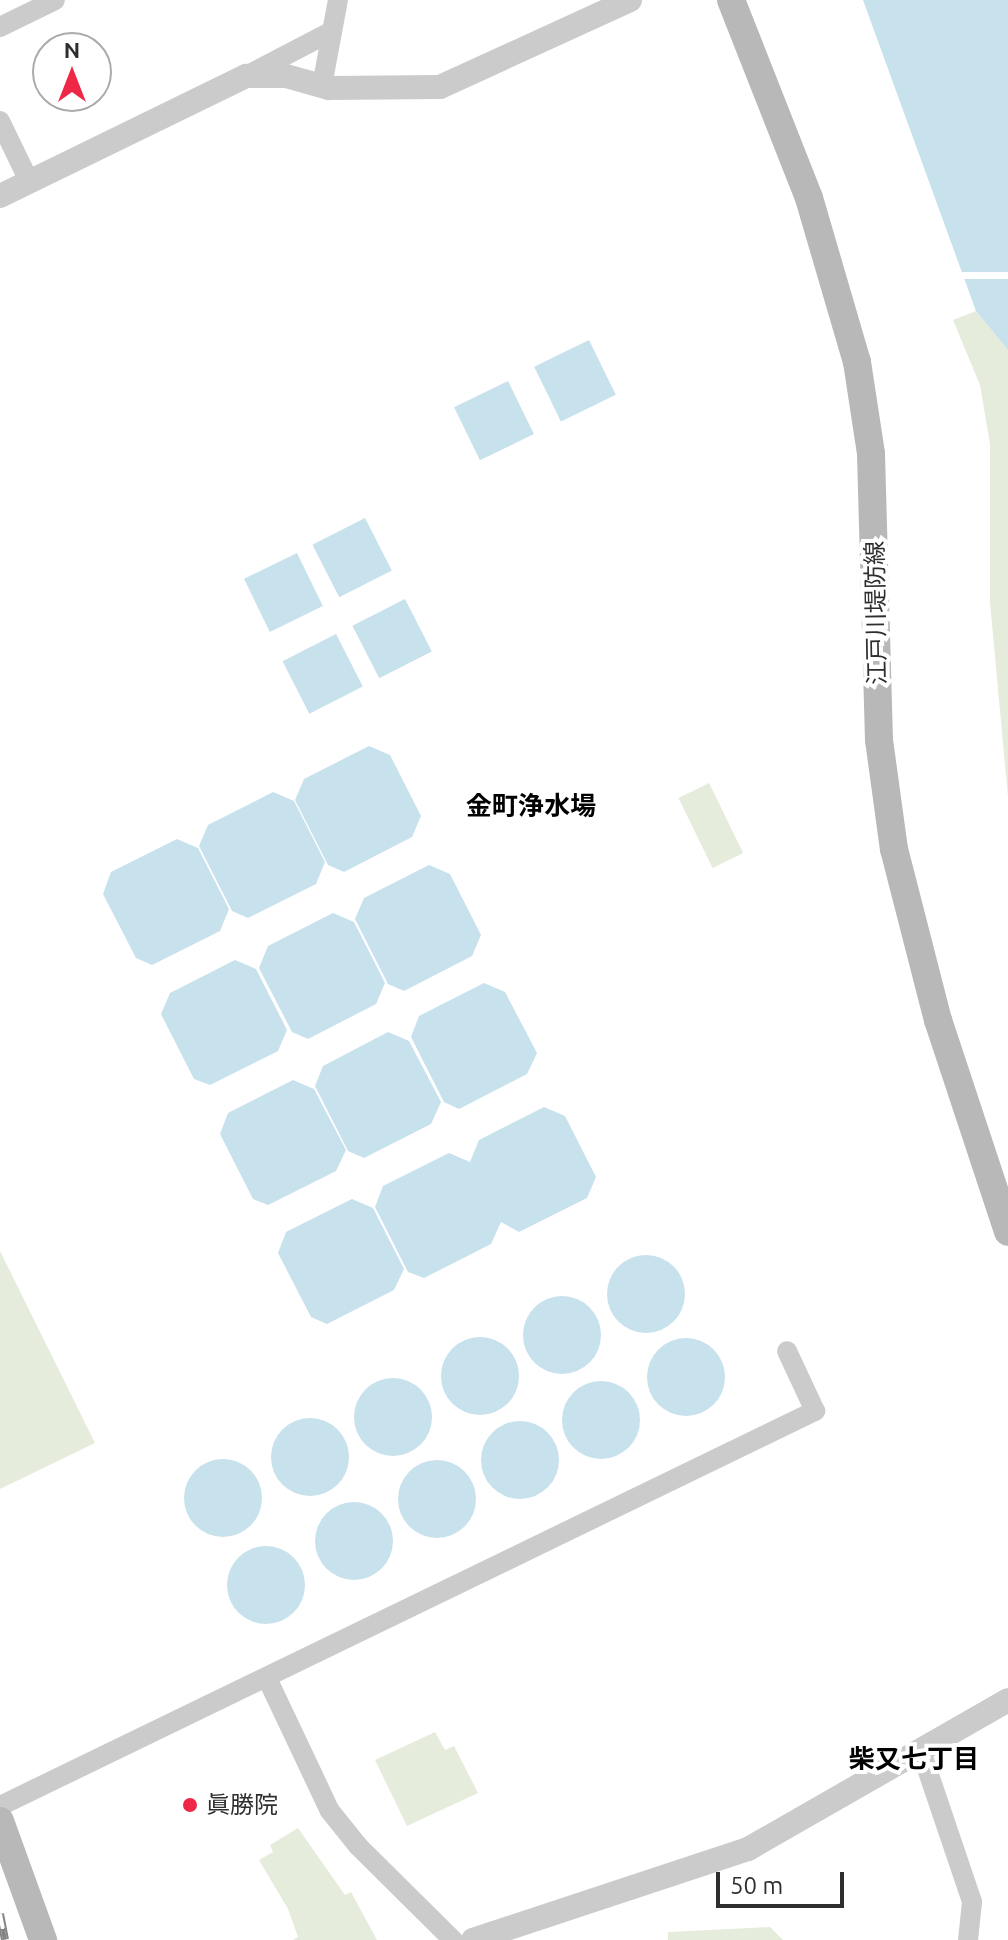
<!DOCTYPE html>
<meta charset="utf-8">
<style>
body{margin:0}
#map{position:relative;width:1008px;height:1940px;overflow:hidden;background:#fff;font-family:Ubuntu,"Noto Sans JP",sans-serif}
div>[style]{position:absolute}
.green>*{inset:0;background:#e6ecdb;transform-origin:0 0}
.water>*{inset:0;background:#c7e1ed;transform-origin:0 0}
.round{border-radius:50%}
.pier>*{inset:0;background:#fff;transform-origin:0 0}
.minor>*{height:20px;margin:-10px;padding:0 10px;transform-origin:10px;border-radius:10px;background:#cbcbcb}
.tertiary>*{height:24px;margin:-12px;padding:0 12px;transform-origin:12px;border-radius:12px;background:#cbcbcb}
.secondary>*{height:28px;margin:-14px;padding:0 14px;transform-origin:14px;border-radius:14px;background:#b8b8b8}
.rail>*{height:8px;margin-top:-4px;transform-origin:0;background:repeating-linear-gradient(90deg,#fff 0 15px,#838383 0 30px);box-sizing:border-box;border-block:2px solid #838383}
.dots>*{width:22px;height:22px;translate:-50% -50%;box-sizing:border-box;border:4px solid #fff;border-radius:50%}
span{translate:-50% -50%;white-space:nowrap;text-align:center;line-height:1.15;-webkit-text-stroke:8px #fff;paint-order:stroke}
.street-label{font-size:24px;color:#2e2e2e}
.poi-label{font-size:24px;color:#2e2e2e}
.left{translate:0 -50%;text-align:left}
.neighbourhood-label{font-size:26px;color:#000;font-weight:700}
.north{position:absolute;left:32px;top:32px;width:80px;height:80px;box-sizing:border-box;background:#fff;border:2px solid #ababab;border-radius:50%;rotate:0deg;font-size:22px;font-weight:700;line-height:32px;text-align:center;color:#2e2e2e}
.north::after{content:'';display:block;margin:auto;width:28px;height:36px;background:#ee2846;clip-path:polygon(50% 0,100% 100%,50% 72%,0 100%)}
.scale{position:absolute;left:716px;top:1872px;width:128px;height:36px;box-sizing:border-box;border:4px solid #2e2e2e;border-top:0;padding-left:10px;font-size:24px;line-height:28px;white-space:nowrap;color:#2e2e2e;-webkit-text-stroke:6px #fff;paint-order:stroke}
</style>
<div id="map">
<div class="green">
<i style="clip-path:polygon(976px 311px,1008px 350px,1008px 797px,990px 603px,990px 444px,980px 385px,953px 320px)"></i>
<i style="left:709px;top:783px;width:78px;height:34px;rotate:64deg"></i>
<i style="clip-path:polygon(0 1251px,95px 1443px,0 1489px)"></i>
<i style="clip-path:polygon(435px 1732px,445px 1750px,454px 1746px,478px 1793px,407px 1826px,375px 1760px)"></i>
<i style="clip-path:polygon(298px 1828px,345px 1895px,351px 1892px,377px 1940px,293px 1940px,298px 1937px,288px 1909px,259px 1860px,273px 1852px,270px 1845px)"></i>
<i style="clip-path:polygon(770px 1927px,783px 1940px,668px 1940px,668px 1932px)"></i>
</div>
<div class="water">
<i style="clip-path:polygon(863px 0,1008px 0,1008px 350px,976px 311px)"></i>
<i style="left:589px;top:340px;width:61px;height:61px;rotate:64deg"></i>
<i style="left:508px;top:381px;width:59px;height:60px;rotate:64deg"></i>
<i style="left:365px;top:518px;width:59px;height:59px;rotate:63deg"></i>
<i style="left:297px;top:553px;width:59px;height:59px;rotate:64deg"></i>
<i style="left:405px;top:599px;width:59px;height:59px;rotate:63deg"></i>
<i style="left:336px;top:634px;width:59px;height:60px;rotate:63deg"></i>
<i style="clip-path:polygon(369px 746px,390px 755px,421px 816px,412px 837px,344px 872px,328px 865px,295px 800px,304px 779px)"></i>
<i style="clip-path:polygon(273px 792px,294px 801px,325px 862px,316px 884px,248px 918px,232px 911px,199px 846px,208px 825px)"></i>
<i style="clip-path:polygon(177px 839px,198px 848px,229px 909px,220px 931px,152px 965px,136px 958px,103px 894px,111px 872px)"></i>
<i style="clip-path:polygon(429px 865px,450px 874px,481px 935px,472px 956px,404px 991px,388px 984px,355px 919px,364px 898px)"></i>
<i style="clip-path:polygon(333px 913px,354px 922px,385px 983px,376px 1004px,308px 1039px,292px 1032px,259px 968px,268px 946px)"></i>
<i style="clip-path:polygon(235px 960px,256px 969px,287px 1030px,278px 1051px,210px 1085px,194px 1079px,161px 1014px,170px 993px)"></i>
<i style="clip-path:polygon(484px 983px,505px 992px,537px 1053px,527px 1074px,459px 1109px,444px 1102px,411px 1037px,419px 1016px)"></i>
<i style="clip-path:polygon(388px 1032px,409px 1041px,441px 1102px,431px 1124px,364px 1158px,348px 1151px,315px 1086px,323px 1066px)"></i>
<i style="clip-path:polygon(293px 1080px,314px 1089px,346px 1150px,336px 1171px,268px 1205px,253px 1199px,220px 1134px,228px 1113px)"></i>
<i style="clip-path:polygon(544px 1107px,565px 1116px,596px 1177px,587px 1198px,519px 1232px,501px 1222px,491px 1244px,424px 1278px,408px 1272px,375px 1207px,383px 1186px,449px 1153px,470px 1162px,479px 1140px)"></i>
<i style="clip-path:polygon(352px 1199px,373px 1208px,404px 1269px,394px 1290px,327px 1324px,311px 1317px,278px 1253px,286px 1232px)"></i>
<i class="round" style="left:607px;top:1255px;width:78px;height:78px"></i>
<i class="round" style="left:523px;top:1296px;width:78px;height:78px"></i>
<i class="round" style="left:441px;top:1337px;width:78px;height:78px"></i>
<i class="round" style="left:647px;top:1338px;width:78px;height:78px"></i>
<i class="round" style="left:354px;top:1378px;width:78px;height:78px"></i>
<i class="round" style="left:562px;top:1381px;width:78px;height:78px"></i>
<i class="round" style="left:271px;top:1418px;width:78px;height:78px"></i>
<i class="round" style="left:481px;top:1421px;width:78px;height:78px"></i>
<i class="round" style="left:184px;top:1459px;width:78px;height:78px"></i>
<i class="round" style="left:398px;top:1460px;width:78px;height:78px"></i>
<i class="round" style="left:315px;top:1502px;width:78px;height:78px"></i>
<i class="round" style="left:227px;top:1546px;width:78px;height:78px"></i>
</div>
<div class="pier">
<i style="left:1008px;top:272px;width:7px;height:47px;rotate:90deg"></i>
</div>
<div class="minor">
<i style="left:0;top:27px;width:61px;rotate:-26.1deg"></i>
<i style="left:246px;top:76px;width:97px;rotate:-27.6deg"></i>
<i style="left:322px;top:86px;width:87px;rotate:-79.5deg"></i>
<i style="left:0;top:121px;width:67px;rotate:64.2deg"></i>
<i style="left:267px;top:1678px;width:147px;rotate:64.7deg"></i>
<i style="left:330px;top:1811px;width:45px;rotate:51.3deg"></i>
<i style="left:358px;top:1846px;width:134px;rotate:44.7deg"></i>
<i style="left:921px;top:1751px;width:159px;rotate:71.3deg"></i>
<i style="left:972px;top:1902px;width:38px;rotate:96deg"></i>
<i style="left:0;top:1806px;width:906px;rotate:-25.86deg"></i>
<i style="left:815px;top:1411px;width:66px;rotate:-115deg"></i>
</div>
<div class="tertiary">
<i style="left:0;top:196px;width:274px;rotate:-26deg"></i>
<i style="left:246px;top:76px;width:40px"></i>
<i style="left:286px;top:76px;width:45px;rotate:15.6deg"></i>
<i style="left:329px;top:88px;width:111px;rotate:-0.5deg"></i>
<i style="left:440px;top:87px;width:209px;rotate:-24.6deg"></i>
<i style="left:473px;top:1940px;width:290px;rotate:-18.3deg"></i>
<i style="left:748px;top:1849px;width:300px;rotate:-29.8deg"></i>
</div>
<div class="secondary">
<i style="left:731px;top:0;width:213px;rotate:68.5deg"></i>
<i style="left:809px;top:198px;width:171px;rotate:73.7deg"></i>
<i style="left:857px;top:362px;width:93px;rotate:81.3deg"></i>
<i style="left:871px;top:454px;width:286px;rotate:88.4deg"></i>
<i style="left:879px;top:740px;width:110px;rotate:82.2deg"></i>
<i style="left:894px;top:849px;width:177px;rotate:75.6deg"></i>
<i style="left:938px;top:1020px;width:223px;rotate:71.7deg"></i>
<i style="left:0;top:1821px;width:127px;rotate:70.1deg"></i>
</div>
<div class="rail">
<i style="left:0;top:1914px;width:26px;rotate:79deg"></i>
</div>
<div class="dots">
<i style="left:190px;top:1805px;background:#ee2846"></i>
</div>
<div class="street-label">
<span style="left:876px;top:613px;rotate:-91deg">江戸川堤防線</span>
</div>
<div class="poi-label">
<span class="left" style="left:206px;top:1805px">眞勝院</span>
</div>
<div class="neighbourhood-label">
<span style="left:531px;top:806px">金町浄水場</span>
<span style="left:914px;top:1759px">柴又七丁目</span>
</div>
<div class="north">N</div>
<div class="scale">50 m</div>
</div>
